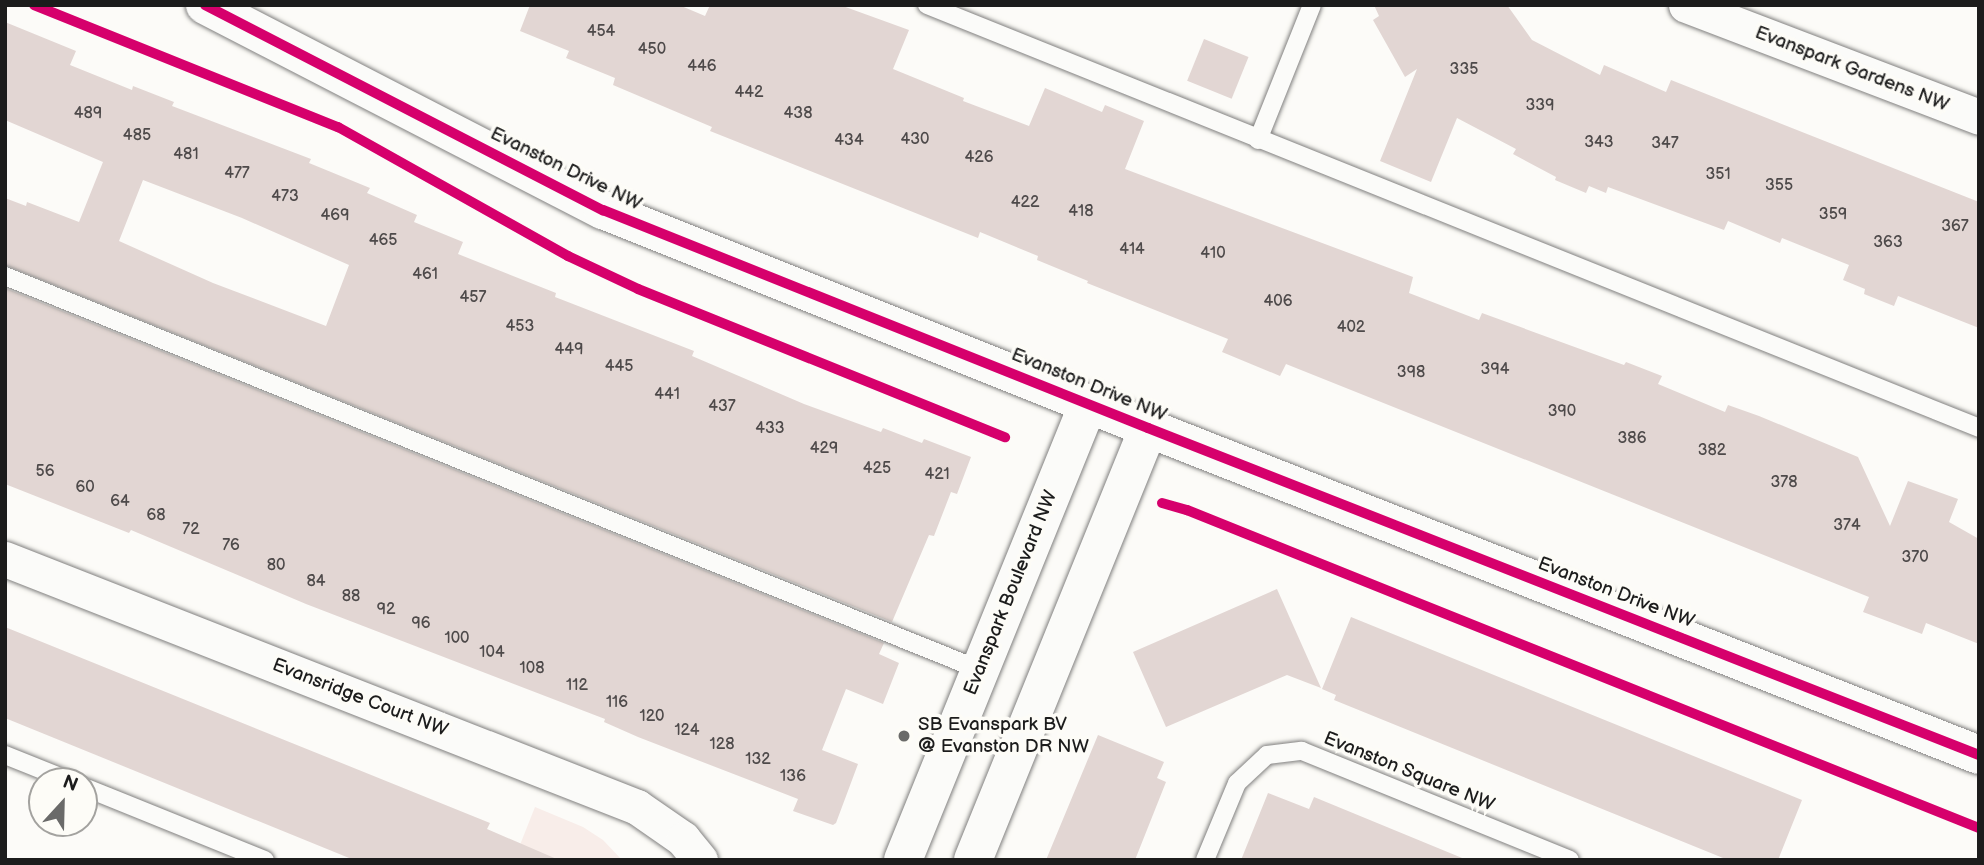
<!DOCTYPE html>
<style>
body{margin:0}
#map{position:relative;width:1984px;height:865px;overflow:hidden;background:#fcfbf8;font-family:"Balsamiq Sans",sans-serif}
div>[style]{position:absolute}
.built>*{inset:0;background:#f8ede9}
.building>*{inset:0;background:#e2d6d3;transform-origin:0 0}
.path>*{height:4.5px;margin-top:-2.25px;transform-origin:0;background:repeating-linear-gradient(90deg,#bbbab8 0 2px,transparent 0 7px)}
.roads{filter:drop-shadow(0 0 2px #81807f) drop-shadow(0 0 2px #81807f)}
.service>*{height:18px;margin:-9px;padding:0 9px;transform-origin:9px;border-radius:9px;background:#fbfbf9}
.minor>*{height:35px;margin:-17.5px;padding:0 17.5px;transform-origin:17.5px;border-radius:17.5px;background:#fbfbf9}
.tertiary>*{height:38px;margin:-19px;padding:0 19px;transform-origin:19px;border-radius:19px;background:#fbfbf9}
.cycleway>*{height:10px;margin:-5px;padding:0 5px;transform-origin:5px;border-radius:5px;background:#d6006c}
.dots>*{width:19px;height:19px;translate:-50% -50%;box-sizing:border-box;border:4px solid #fdfcf7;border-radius:50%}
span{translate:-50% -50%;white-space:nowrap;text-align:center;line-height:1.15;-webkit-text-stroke:7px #fdfcf7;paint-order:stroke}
.number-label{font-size:16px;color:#4e4a4a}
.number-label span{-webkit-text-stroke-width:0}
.street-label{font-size:19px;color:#1c1c1c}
.poi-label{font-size:19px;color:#1c1c1c}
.left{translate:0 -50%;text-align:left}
.frame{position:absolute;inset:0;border:7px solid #1c1c1c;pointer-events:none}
.north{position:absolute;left:28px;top:767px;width:70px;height:70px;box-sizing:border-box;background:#fdfcf7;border:2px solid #a3a29f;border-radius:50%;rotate:22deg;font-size:19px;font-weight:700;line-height:28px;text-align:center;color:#1c1c1c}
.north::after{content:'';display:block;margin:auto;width:24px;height:32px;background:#6a6a69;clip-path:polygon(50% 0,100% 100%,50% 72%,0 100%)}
</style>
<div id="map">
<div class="built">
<i style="clip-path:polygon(535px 807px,583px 827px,603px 840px,622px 860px,514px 860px)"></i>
</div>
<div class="building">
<i style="clip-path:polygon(530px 5px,679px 5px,705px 16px,710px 5px,840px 5px,909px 30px,893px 69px,964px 98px,963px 101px,1029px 126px,1045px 88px,1102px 112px,1105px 105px,1144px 121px,1125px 169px,1413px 277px,1409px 293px,1479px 320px,1482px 313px,1624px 365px,1626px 362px,1662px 376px,1658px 384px,1725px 412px,1728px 405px,1759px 416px,1858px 457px,1890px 526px,1908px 481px,1958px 499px,1949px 522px,1979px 539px,1979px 644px,1926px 623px,1922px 634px,1863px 612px,1869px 597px,1286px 364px,1280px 376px,1222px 352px,1228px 339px,1087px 283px,1088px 281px,1037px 260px,1038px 256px,980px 232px,978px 238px,710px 131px,712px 127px,613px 85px,615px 78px,566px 58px,569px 51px,520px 31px)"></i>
<i style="clip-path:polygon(1374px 5px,1507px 5px,1532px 40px,1600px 75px,1604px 65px,1666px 92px,1671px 80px,1979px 202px,1979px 328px,1898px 296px,1894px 306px,1864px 294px,1865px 289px,1843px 280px,1849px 265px,1782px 238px,1780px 243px,1728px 221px,1724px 230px,1608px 187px,1606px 193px,1589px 186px,1586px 193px,1555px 180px,1556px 177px,1513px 154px,1516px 149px,1457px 118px,1431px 182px,1380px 161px,1417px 69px,1405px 77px,1373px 20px,1379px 16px)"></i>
<i style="clip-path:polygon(evenodd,5px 22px,76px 51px,70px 65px,132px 90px,133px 86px,174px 102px,172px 106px,311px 159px,309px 163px,370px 188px,367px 193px,417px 215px,414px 222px,463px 242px,458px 254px,556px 293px,555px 297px,694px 351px,692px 356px,804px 404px,881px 432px,883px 428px,922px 443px,924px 439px,971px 457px,957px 494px,951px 492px,934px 536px,929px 535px,892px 622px,5px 265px,5px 198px,26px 206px,27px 202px,79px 222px,103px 162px,5px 120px,5px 22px,143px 180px,242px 218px,349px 265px,326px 326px,213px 283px,119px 241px,143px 180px)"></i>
<i style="left:1204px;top:39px;width:48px;height:45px;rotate:22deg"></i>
<i style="clip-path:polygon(5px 288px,884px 643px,879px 654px,899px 663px,883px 704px,846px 689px,822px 750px,858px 764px,836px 823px,833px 825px,793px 811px,798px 799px,638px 737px,604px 722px,605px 719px,306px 604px,131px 530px,129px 533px,5px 484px)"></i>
<i style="clip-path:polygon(1277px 589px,1321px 688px,1287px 675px,1166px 727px,1133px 652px)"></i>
<i style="clip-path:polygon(1351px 617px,1802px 800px,1778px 860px,1728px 860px,1334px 700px,1336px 695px,1322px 689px)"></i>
<i style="clip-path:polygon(5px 627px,490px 823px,487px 829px,559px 860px,354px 860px,5px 718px)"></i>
<i style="clip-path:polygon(1098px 735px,1164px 762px,1157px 778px,1166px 782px,1135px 860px,1046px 860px)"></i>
<i style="clip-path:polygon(1268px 793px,1309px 809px,1314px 797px,1467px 860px,1241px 860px)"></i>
</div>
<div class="path">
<i style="left:13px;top:860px;width:6px;rotate:-72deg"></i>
</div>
<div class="roads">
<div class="service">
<i style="left:927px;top:5px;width:1134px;rotate:21.9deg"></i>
<i style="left:1258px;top:140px;width:145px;rotate:-68.2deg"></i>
<i style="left:5px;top:276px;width:1052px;rotate:22deg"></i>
<i style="left:5px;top:755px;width:70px;rotate:21.8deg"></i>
<i style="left:84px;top:787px;width:195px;rotate:22deg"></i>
<i style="left:1205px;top:860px;width:83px;rotate:-67.4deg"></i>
<i style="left:1237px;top:783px;width:41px;rotate:-43deg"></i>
<i style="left:1267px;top:755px;width:35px;rotate:-7deg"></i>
<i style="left:1302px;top:751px;width:289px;rotate:22.1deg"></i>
</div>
<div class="minor">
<i style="left:1686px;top:5px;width:314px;rotate:20.9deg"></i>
<i style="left:5px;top:559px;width:679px;rotate:21.43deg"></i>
<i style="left:637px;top:807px;width:56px;rotate:34.8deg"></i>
<i style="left:683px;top:839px;width:27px;rotate:51deg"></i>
</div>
<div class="tertiary">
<i style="left:205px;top:5px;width:448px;rotate:27.3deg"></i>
<i style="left:603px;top:210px;width:587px;rotate:21.8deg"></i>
<i style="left:1148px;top:428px;width:893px;rotate:21.48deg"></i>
<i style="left:903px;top:860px;width:492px;rotate:-67.9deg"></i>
<i style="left:973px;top:860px;width:466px;rotate:-67.9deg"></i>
</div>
</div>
<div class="cycleway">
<i style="left:34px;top:5px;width:328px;rotate:21.9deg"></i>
<i style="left:338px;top:127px;width:264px;rotate:29.3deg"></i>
<i style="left:568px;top:256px;width:77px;rotate:25.2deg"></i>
<i style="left:638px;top:289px;width:396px;rotate:22deg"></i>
<i style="left:205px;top:5px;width:448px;rotate:27.3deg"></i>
<i style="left:603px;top:210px;width:587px;rotate:21.8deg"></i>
<i style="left:1148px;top:428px;width:893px;rotate:21.48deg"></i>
<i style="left:1162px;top:503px;width:26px;rotate:16deg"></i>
<i style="left:1187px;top:510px;width:853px;rotate:21.88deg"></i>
</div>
<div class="dots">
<i style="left:904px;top:736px;background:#6a6a69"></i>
</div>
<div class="number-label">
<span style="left:601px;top:32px">454</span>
<span style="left:652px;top:50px">450</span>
<span style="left:702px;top:67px">446</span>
<span style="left:1464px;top:70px">335</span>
<span style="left:749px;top:93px">442</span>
<span style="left:1540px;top:106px">339</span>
<span style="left:88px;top:114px">489</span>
<span style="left:798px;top:114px">438</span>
<span style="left:137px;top:136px">485</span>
<span style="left:915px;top:140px">430</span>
<span style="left:849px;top:141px">434</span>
<span style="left:1599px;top:143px">343</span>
<span style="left:1665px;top:144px">347</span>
<span style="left:186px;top:155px">481</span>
<span style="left:979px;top:158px">426</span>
<span style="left:237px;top:174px">477</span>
<span style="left:1718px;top:175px">351</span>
<span style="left:1779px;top:186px">355</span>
<span style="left:285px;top:197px">473</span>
<span style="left:1025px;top:203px">422</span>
<span style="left:1081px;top:212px">418</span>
<span style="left:1833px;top:215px">359</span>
<span style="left:335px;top:216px">469</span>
<span style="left:1955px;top:227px">367</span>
<span style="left:383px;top:241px">465</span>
<span style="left:1888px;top:243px">363</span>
<span style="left:1132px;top:250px">414</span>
<span style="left:1213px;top:254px">410</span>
<span style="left:425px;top:275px">461</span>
<span style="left:473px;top:298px">457</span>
<span style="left:1278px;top:302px">406</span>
<span style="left:520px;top:327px">453</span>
<span style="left:1351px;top:328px">402</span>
<span style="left:569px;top:350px">449</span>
<span style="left:619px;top:367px">445</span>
<span style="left:1495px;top:370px">394</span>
<span style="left:1411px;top:373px">398</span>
<span style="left:667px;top:395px">441</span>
<span style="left:722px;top:407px">437</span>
<span style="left:1562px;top:412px">390</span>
<span style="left:770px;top:429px">433</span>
<span style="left:1632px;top:439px">386</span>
<span style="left:824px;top:449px">429</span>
<span style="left:1712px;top:451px">382</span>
<span style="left:877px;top:469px">425</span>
<span style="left:45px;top:472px">56</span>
<span style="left:937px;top:475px">421</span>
<span style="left:1784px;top:483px">378</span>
<span style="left:85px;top:488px">60</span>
<span style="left:120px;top:502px">64</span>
<span style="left:156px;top:516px">68</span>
<span style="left:1847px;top:526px">374</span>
<span style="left:191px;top:530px">72</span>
<span style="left:231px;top:546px">76</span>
<span style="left:1915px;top:558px">370</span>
<span style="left:276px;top:566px">80</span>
<span style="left:316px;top:582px">84</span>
<span style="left:351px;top:597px">88</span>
<span style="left:386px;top:610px">92</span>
<span style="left:421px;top:624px">96</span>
<span style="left:457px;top:639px">100</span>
<span style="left:492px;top:653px">104</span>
<span style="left:532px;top:669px">108</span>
<span style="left:577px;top:686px">112</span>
<span style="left:617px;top:703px">116</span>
<span style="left:652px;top:717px">120</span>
<span style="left:687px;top:731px">124</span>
<span style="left:722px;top:745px">128</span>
<span style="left:758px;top:760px">132</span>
<span style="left:793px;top:777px">136</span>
</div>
<div class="street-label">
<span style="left:1852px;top:69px;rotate:21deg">Evanspark Gardens NW</span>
<span style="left:566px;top:169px;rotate:26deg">Evanston Drive NW</span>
<span style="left:1089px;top:385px;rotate:22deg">Evanston Drive NW</span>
<span style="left:1011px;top:593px;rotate:-68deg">Evanspark Boulevard NW</span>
<span style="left:1616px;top:593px;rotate:21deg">Evanston Drive NW</span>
<span style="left:360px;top:698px;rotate:21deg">Evansridge Court NW</span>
<span style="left:1409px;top:772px;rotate:22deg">Evanston Square NW</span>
</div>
<div class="poi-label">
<span class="left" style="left:918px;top:736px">SB Evanspark BV<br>@ Evanston DR NW</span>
</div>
<div class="frame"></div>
<div class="north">N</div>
</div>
